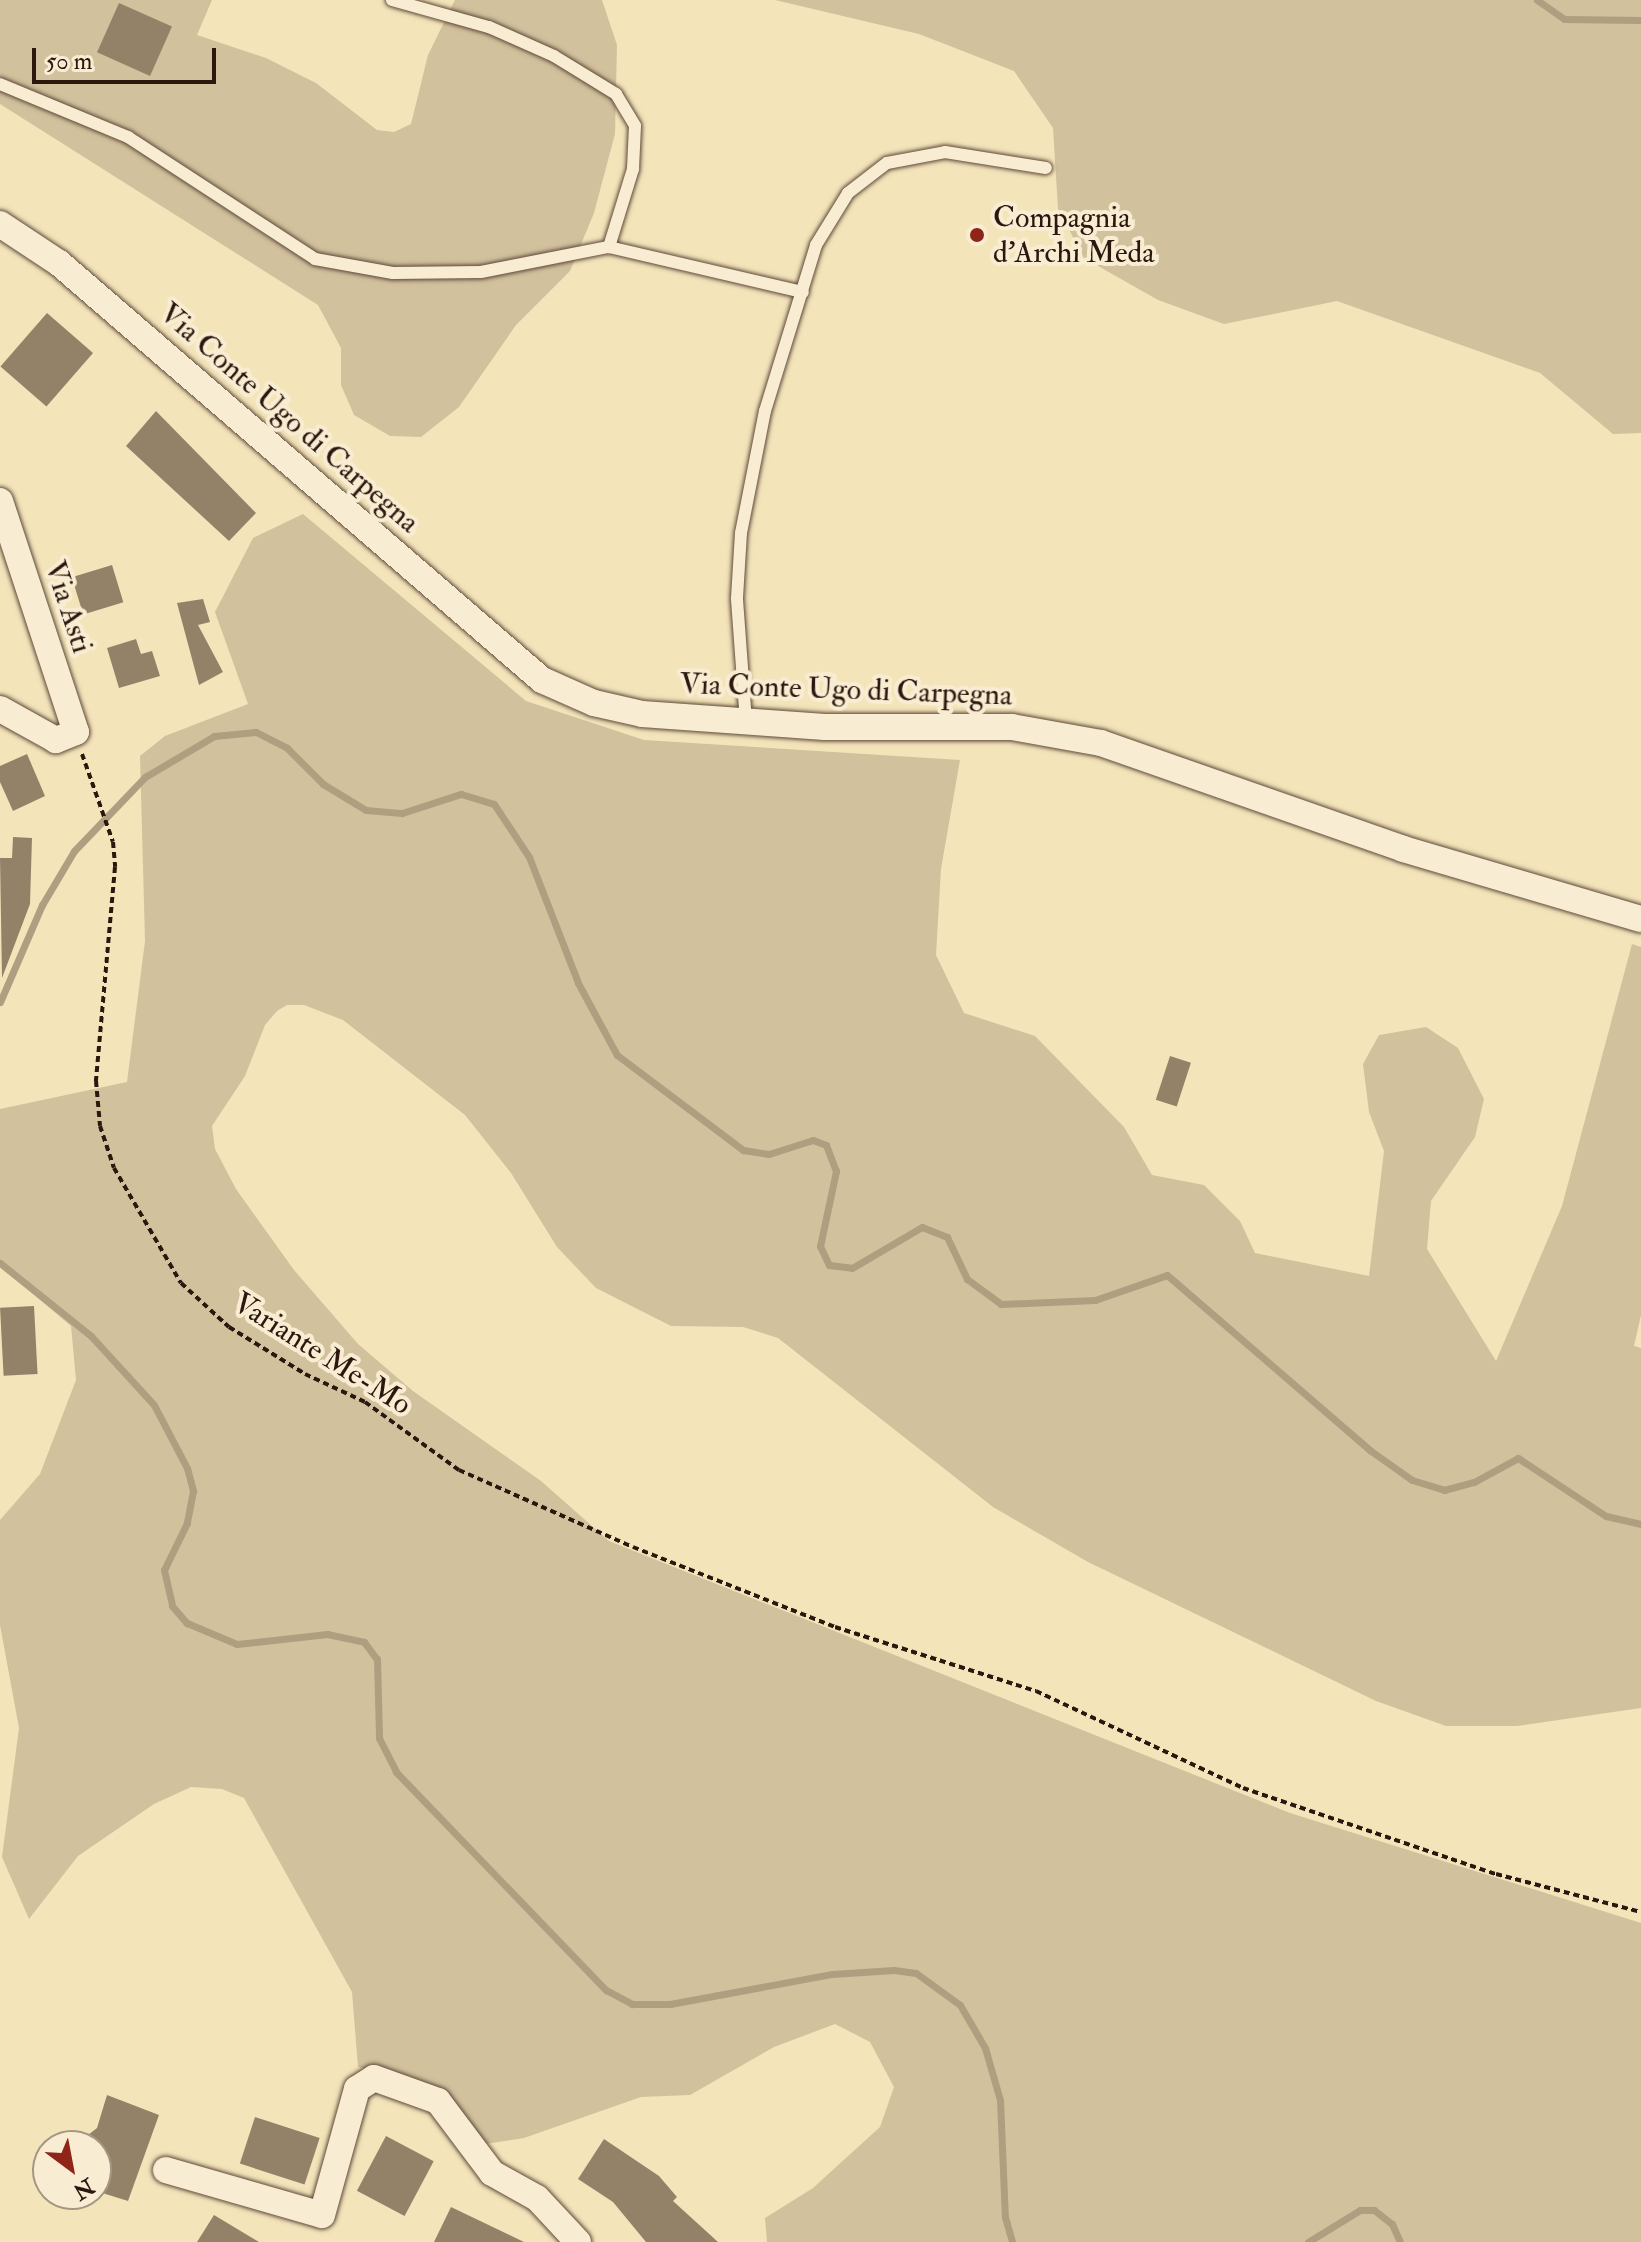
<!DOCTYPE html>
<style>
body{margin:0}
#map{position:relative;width:1641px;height:2242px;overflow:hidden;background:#f4e4ba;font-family:"IM FELL Double Pica",serif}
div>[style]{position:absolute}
.green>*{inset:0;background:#d2c19d}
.stream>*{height:7px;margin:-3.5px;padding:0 3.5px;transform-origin:3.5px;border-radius:3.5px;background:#b09e80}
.building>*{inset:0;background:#948268;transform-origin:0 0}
.path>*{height:4px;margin-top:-2px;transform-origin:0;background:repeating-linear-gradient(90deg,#2c170f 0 6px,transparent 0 10px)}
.roads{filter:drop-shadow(0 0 2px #5e4a3a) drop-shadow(0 0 2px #5e4a3a)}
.lane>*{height:12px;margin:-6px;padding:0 6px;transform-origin:6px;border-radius:6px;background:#f8edd2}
.street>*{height:26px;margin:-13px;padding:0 13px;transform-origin:13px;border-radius:13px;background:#f8edd2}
.dots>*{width:22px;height:22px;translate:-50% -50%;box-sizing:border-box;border:4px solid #f8edd2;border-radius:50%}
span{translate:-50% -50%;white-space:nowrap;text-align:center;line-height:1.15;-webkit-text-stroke:8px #f8edd2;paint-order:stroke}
.poi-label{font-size:30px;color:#2c170f}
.left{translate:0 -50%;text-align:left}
.street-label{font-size:30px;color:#2c170f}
.north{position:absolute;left:32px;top:2130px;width:80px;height:80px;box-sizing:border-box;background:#f8edd2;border:2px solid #a69784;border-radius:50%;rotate:148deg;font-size:22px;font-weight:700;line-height:32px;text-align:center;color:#2c170f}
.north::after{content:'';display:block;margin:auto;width:28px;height:36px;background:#8f2418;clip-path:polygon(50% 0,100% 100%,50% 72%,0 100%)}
.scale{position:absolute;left:32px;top:48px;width:184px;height:36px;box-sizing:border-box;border:4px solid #2c170f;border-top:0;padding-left:10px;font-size:24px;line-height:28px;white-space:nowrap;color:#2c170f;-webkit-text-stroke:6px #f8edd2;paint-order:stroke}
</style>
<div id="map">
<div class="green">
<i style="clip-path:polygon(0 0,212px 0,197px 35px,266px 58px,316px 83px,377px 130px,394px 132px,411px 124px,428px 55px,455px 0,602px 0,617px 45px,615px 134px,594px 213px,570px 271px,516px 325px,459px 407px,421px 437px,390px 436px,354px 415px,341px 385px,341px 348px,318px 305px,0 104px)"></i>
<i style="clip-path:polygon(775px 0,1641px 0,1641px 433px,1613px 434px,1540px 373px,1337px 301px,1224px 324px,1158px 300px,1084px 258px,1058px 209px,1053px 128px,1014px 71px,919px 34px)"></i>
<i style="clip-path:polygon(303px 514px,526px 701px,644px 740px,960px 760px,941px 869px,936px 955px,964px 1013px,1035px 1036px,1124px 1127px,1152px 1175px,1204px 1185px,1240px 1221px,1255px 1253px,1369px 1276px,1384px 1151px,1369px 1112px,1363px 1064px,1379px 1035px,1426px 1027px,1458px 1048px,1484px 1099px,1475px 1137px,1431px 1201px,1427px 1249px,1496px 1361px,1562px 1206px,1632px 944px,1641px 947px,1641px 1315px,1634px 1346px,1641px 1348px,1641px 1708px,1517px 1726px,1446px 1726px,1376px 1701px,1088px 1562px,993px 1507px,778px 1338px,743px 1327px,671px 1326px,596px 1288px,557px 1247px,511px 1173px,465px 1115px,343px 1020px,304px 1005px,287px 1005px,277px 1011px,265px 1025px,245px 1076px,212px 1126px,215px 1149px,236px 1189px,294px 1270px,358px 1344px,413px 1391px,541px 1481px,609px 1541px,1290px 1813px,1641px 1923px,1641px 2242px,767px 2242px,765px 2218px,813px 2188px,880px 2127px,894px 2087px,870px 2042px,835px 2024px,774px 2047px,690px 2095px,641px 2097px,524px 2138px,478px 2145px,396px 2074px,358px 2067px,352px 1992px,244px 1798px,222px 1789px,191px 1787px,154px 1804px,78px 1856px,29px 1919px,2px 1857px,19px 1728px,0 1625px,0 1520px,40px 1474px,76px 1380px,71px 1326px,0 1266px,0 1109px,127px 1082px,145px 941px,140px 756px,165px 736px,248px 704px,215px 612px,253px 538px)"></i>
</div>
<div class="stream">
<i style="left:1537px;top:0;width:33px;rotate:35deg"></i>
<i style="left:1564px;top:19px;width:77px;rotate:0.7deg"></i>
<i style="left:0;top:1002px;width:106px;rotate:-66.6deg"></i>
<i style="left:42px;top:905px;width:63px;rotate:-59.3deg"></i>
<i style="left:74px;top:851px;width:103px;rotate:-46.2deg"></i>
<i style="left:145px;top:777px;width:80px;rotate:-30.7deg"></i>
<i style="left:214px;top:736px;width:42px;rotate:-5.4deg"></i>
<i style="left:256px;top:732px;width:35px;rotate:27deg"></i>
<i style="left:287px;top:748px;width:51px;rotate:45deg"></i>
<i style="left:323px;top:784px;width:50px;rotate:31.2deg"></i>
<i style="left:366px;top:810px;width:36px;rotate:5deg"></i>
<i style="left:402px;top:813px;width:62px;rotate:-17.9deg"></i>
<i style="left:461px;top:794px;width:34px;rotate:17deg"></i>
<i style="left:494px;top:804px;width:64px;rotate:56.6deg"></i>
<i style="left:529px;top:857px;width:135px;rotate:68.7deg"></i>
<i style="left:578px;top:983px;width:82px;rotate:61.6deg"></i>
<i style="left:617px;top:1055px;width:158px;rotate:37deg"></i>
<i style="left:743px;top:1150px;width:26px;rotate:9deg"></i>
<i style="left:769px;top:1154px;width:46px;rotate:-17.7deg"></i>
<i style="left:813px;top:1140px;width:14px;rotate:21deg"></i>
<i style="left:826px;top:1145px;width:28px;rotate:69deg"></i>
<i style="left:836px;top:1171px;width:77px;rotate:102deg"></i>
<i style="left:820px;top:1246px;width:21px;rotate:65deg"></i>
<i style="left:829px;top:1265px;width:23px;rotate:7deg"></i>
<i style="left:852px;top:1268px;width:81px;rotate:-30.4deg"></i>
<i style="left:922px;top:1227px;width:27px;rotate:22deg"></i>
<i style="left:947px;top:1237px;width:47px;rotate:64.5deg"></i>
<i style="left:967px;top:1279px;width:42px;rotate:36.3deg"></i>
<i style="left:1001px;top:1304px;width:94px;rotate:-2.4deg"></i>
<i style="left:1095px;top:1300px;width:76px;rotate:-19.1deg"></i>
<i style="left:1167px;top:1275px;width:269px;rotate:40.8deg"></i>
<i style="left:1371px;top:1451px;width:50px;rotate:35.3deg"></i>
<i style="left:1412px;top:1480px;width:34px;rotate:17deg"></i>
<i style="left:1444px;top:1490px;width:31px;rotate:-15deg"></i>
<i style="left:1474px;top:1482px;width:50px;rotate:-28.6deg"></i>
<i style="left:1518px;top:1458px;width:105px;rotate:33.4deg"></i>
<i style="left:1606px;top:1516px;width:36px;rotate:13deg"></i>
<i style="left:0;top:1263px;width:117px;rotate:38.7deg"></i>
<i style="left:91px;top:1336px;width:93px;rotate:47.6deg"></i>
<i style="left:154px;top:1405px;width:71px;rotate:62.4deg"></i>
<i style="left:187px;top:1468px;width:24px;rotate:75deg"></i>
<i style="left:193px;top:1491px;width:33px;rotate:101deg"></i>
<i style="left:187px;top:1523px;width:52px;rotate:116.1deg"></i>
<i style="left:164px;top:1570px;width:37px;rotate:77deg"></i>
<i style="left:172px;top:1606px;width:23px;rotate:49deg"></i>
<i style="left:187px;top:1623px;width:54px;rotate:22.8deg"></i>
<i style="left:237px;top:1644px;width:91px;rotate:-6.3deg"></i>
<i style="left:327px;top:1634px;width:38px;rotate:12deg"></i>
<i style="left:364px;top:1642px;width:21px;rotate:53deg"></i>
<i style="left:377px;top:1659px;width:79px;rotate:88.5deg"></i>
<i style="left:379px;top:1738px;width:38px;rotate:63deg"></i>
<i style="left:396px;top:1772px;width:303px;rotate:46.1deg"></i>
<i style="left:606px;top:1990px;width:30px;rotate:28deg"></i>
<i style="left:632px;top:2004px;width:38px"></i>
<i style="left:670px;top:2004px;width:165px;rotate:-10.5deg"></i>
<i style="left:832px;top:1974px;width:62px;rotate:-3.7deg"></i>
<i style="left:894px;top:1970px;width:22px;rotate:8deg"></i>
<i style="left:916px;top:1973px;width:54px;rotate:36deg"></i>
<i style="left:960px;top:2005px;width:50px;rotate:59.8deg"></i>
<i style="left:985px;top:2048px;width:54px;rotate:73.9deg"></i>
<i style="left:1000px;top:2100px;width:117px;rotate:87.6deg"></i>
<i style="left:1005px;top:2217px;width:26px;rotate:74deg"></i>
<i style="left:1308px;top:2242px;width:61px;rotate:-31.6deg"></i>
<i style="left:1360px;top:2210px;width:14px"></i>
<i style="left:1374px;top:2210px;width:23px;rotate:38deg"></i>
<i style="left:1392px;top:2224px;width:20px;rotate:66deg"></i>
</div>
<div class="building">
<i style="left:119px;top:3px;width:58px;height:54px;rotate:24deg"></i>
<i style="left:47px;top:313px;width:61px;height:71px;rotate:41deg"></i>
<i style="clip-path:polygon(156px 411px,256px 513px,229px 541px,126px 446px)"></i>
<i style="left:112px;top:565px;width:39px;height:42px;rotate:73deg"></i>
<i style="clip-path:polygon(203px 599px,210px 622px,198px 625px,223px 672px,199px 685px,177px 603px)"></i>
<i style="clip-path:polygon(136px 639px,141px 654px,152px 651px,160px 676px,119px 688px,107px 648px)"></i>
<i style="clip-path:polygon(27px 754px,45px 796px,13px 811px,0 782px,0 766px)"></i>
<i style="clip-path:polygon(13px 837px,32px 838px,30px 904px,2px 978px,0 858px,12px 858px)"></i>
<i style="left:1170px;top:1056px;width:22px;height:46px;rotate:18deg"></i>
<i style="left:34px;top:1306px;width:68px;height:34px;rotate:87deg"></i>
<i style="clip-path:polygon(107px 2095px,159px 2115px,128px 2201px,96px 2191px,96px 2146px,74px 2146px,97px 2128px)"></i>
<i style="left:255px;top:2117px;width:68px;height:49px;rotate:18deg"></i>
<i style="left:386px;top:2136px;width:54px;height:62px;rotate:28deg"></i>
<i style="clip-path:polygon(604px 2139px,659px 2176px,677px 2197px,673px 2201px,718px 2242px,646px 2242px,613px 2202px,578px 2179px)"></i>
<i style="clip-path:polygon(451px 2207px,524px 2242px,434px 2242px)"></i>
<i style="clip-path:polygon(214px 2215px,259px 2242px,197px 2242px)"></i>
</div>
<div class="path">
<i style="left:82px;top:754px;width:93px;rotate:70.6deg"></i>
<i style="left:113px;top:842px;width:25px;rotate:85deg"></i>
<i style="left:115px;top:867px;width:215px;rotate:95.1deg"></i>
<i style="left:96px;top:1081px;width:45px;rotate:84.9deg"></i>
<i style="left:100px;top:1126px;width:44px;rotate:71.6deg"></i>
<i style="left:114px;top:1168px;width:133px;rotate:59.8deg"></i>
<i style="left:181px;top:1283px;width:65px;rotate:42.5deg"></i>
<i style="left:229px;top:1327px;width:89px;rotate:31.7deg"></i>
<i style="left:305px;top:1374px;width:66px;rotate:25deg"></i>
<i style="left:365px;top:1402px;width:116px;rotate:35.9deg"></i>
<i style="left:459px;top:1470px;width:190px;rotate:23.9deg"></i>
<i style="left:633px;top:1547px;width:217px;rotate:21.6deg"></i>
<i style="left:835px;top:1627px;width:211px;rotate:17.7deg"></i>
<i style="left:1036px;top:1691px;width:229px;rotate:25.1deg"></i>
<i style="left:1243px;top:1788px;width:267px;rotate:18.8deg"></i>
<i style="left:1496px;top:1874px;width:150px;rotate:14.7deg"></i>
</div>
<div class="roads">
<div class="lane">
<i style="left:392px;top:0;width:101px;rotate:15.6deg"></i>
<i style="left:489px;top:27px;width:71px;rotate:24deg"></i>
<i style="left:554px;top:56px;width:73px;rotate:31.5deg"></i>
<i style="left:616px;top:94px;width:37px;rotate:59deg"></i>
<i style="left:635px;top:126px;width:43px;rotate:92.7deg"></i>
<i style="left:633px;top:169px;width:82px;rotate:107.1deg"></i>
<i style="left:0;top:84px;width:139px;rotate:22.5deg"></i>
<i style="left:128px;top:137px;width:223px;rotate:33.1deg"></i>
<i style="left:315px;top:259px;width:79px;rotate:10.2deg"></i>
<i style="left:393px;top:273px;width:88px;rotate:-0.7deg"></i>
<i style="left:481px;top:272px;width:130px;rotate:-11.1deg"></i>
<i style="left:609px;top:247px;width:199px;rotate:13.1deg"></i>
<i style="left:746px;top:722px;width:124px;rotate:-94.2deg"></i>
<i style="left:737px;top:598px;width:65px;rotate:-86.5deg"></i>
<i style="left:741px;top:533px;width:124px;rotate:-78.9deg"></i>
<i style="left:765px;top:411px;width:174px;rotate:-72.9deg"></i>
<i style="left:816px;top:245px;width:61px;rotate:-58.4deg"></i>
<i style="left:848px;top:193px;width:49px;rotate:-37.6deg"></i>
<i style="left:887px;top:163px;width:59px;rotate:-10.7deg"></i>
<i style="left:945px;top:152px;width:102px;rotate:9deg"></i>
</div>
<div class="street">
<i style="left:0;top:224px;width:71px;rotate:33.5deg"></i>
<i style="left:59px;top:263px;width:638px;rotate:40.81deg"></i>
<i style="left:542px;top:680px;width:57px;rotate:23.9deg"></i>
<i style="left:594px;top:703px;width:49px;rotate:12.9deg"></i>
<i style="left:642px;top:714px;width:183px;rotate:4.1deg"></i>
<i style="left:825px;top:727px;width:187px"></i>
<i style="left:1012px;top:727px;width:90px;rotate:10.2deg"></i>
<i style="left:1101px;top:743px;width:320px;rotate:19.3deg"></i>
<i style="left:1403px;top:849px;width:248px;rotate:16.4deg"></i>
<i style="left:0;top:501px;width:243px;rotate:71.8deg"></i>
<i style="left:76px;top:732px;width:22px;rotate:158deg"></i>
<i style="left:56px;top:740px;width:64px;rotate:-151deg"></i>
<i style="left:166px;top:2170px;width:162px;rotate:16.1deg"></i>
<i style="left:322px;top:2215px;width:131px;rotate:-74.5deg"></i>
<i style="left:357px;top:2089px;width:20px;rotate:-33deg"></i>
<i style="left:374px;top:2078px;width:68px;rotate:19.8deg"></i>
<i style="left:438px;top:2101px;width:90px;rotate:53.1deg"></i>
<i style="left:492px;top:2173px;width:51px;rotate:29.1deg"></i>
<i style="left:537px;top:2198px;width:60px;rotate:47deg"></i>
</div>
</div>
<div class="dots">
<i style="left:977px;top:235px;background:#8f2418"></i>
</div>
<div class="poi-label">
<span class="left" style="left:993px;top:235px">Compagnia<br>d'Archi Meda</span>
</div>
<div class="street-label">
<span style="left:289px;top:418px;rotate:41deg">Via Conte Ugo di Carpegna</span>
<span style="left:68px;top:607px;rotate:72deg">Via Asti</span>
<span style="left:846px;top:690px;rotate:2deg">Via Conte Ugo di Carpegna</span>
<span style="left:322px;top:1354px;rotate:32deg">Variante Me-Mo</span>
</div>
<div class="north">N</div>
<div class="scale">50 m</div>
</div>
